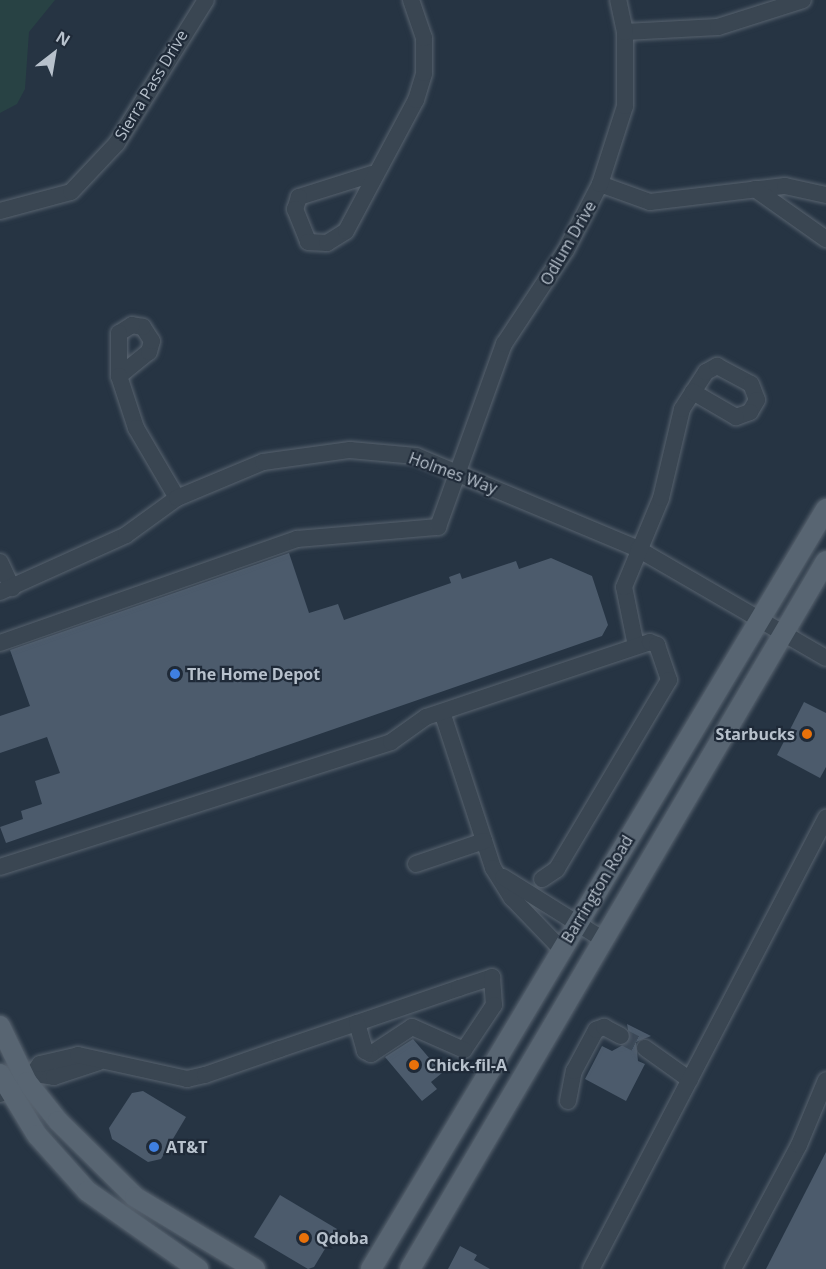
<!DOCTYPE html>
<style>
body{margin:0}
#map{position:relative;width:826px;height:1269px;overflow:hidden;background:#263443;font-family:"Open Sans",sans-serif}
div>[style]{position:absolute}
.green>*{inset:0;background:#284244}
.building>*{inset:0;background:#4c5b6c}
.minor-tunnel>*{height:16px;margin-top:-8px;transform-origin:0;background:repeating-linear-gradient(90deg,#3c4958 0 16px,transparent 0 24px)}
.roads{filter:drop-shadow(0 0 2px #58636f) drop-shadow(0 0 2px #58636f)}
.minor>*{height:16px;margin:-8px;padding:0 8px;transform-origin:8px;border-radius:8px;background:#3a4652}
.major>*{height:20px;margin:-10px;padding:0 10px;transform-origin:10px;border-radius:10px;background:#586572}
.dots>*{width:16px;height:16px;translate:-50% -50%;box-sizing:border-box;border:3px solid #1f2a38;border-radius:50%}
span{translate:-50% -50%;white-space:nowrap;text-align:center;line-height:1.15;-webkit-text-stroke:4.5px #1f2a38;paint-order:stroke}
.street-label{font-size:16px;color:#b7c1cc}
.poi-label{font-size:16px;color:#b7c1cc;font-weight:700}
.left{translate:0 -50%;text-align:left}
.right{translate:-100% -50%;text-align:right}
.north{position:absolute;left:24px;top:24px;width:60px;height:60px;-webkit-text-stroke:4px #1f2a38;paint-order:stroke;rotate:31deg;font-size:16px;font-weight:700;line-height:24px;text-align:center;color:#b7c1cc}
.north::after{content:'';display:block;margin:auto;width:21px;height:27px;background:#b7c1cc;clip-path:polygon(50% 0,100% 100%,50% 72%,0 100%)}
</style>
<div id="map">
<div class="green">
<i style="clip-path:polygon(0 0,55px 0,29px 32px,25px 89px,17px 104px,0 113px)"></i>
</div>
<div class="building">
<i style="clip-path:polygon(289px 553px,309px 613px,338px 604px,344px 620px,451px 583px,449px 577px,460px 573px,462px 579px,516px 561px,519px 569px,551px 558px,592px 576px,608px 625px,602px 636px,6px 843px,0 827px,23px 819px,21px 811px,42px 804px,35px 781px,60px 773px,47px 737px,0 753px,0 716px,30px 706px,10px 650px)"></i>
<i style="clip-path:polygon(804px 702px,826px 713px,826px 767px,820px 778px,777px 755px)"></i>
<i style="clip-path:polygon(627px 1024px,651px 1036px,636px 1042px,638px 1061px,645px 1064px,626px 1101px,585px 1079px,602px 1046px,612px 1051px,630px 1041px)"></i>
<i style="clip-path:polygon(413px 1039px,442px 1073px,431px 1082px,437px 1089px,422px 1101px,385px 1057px)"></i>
<i style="clip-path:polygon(143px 1091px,186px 1117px,161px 1159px,148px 1162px,112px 1139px,109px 1128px,132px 1093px)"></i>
<i style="clip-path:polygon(826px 1152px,826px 1269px,766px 1269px)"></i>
<i style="clip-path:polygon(280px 1195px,337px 1229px,314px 1267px,308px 1269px,254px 1237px)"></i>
<i style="clip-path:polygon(460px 1246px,477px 1255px,474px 1260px,490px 1269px,448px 1269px)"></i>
</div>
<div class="minor-tunnel">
<i style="left:621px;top:1036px;width:27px;rotate:27deg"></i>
</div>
<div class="roads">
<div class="minor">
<i style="left:625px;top:32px;width:93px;rotate:-3.1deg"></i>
<i style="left:718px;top:27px;width:89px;rotate:-17.6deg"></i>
<i style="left:372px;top:174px;width:77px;rotate:162.5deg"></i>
<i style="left:299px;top:197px;width:13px;rotate:108deg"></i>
<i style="left:295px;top:209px;width:35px;rotate:68deg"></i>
<i style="left:308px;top:242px;width:19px;rotate:3deg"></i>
<i style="left:327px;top:243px;width:22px;rotate:-32deg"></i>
<i style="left:346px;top:231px;width:149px;rotate:-61.9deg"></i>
<i style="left:416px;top:100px;width:28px;rotate:-73deg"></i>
<i style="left:424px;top:73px;width:35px;rotate:-90deg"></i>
<i style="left:424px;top:38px;width:40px;rotate:-108.9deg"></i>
<i style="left:600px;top:184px;width:53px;rotate:19.8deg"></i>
<i style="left:650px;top:202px;width:136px;rotate:-6.8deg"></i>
<i style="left:785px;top:186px;width:42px;rotate:12.4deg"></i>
<i style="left:755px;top:189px;width:87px;rotate:35.2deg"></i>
<i style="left:0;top:211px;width:73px;rotate:-15deg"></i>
<i style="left:71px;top:192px;width:67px;rotate:-46.8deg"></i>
<i style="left:117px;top:143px;width:168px;rotate:-58.1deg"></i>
<i style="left:119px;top:376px;width:38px;rotate:-39deg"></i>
<i style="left:149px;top:352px;width:11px;rotate:-75deg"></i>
<i style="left:152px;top:341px;width:17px;rotate:-123deg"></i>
<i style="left:143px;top:327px;width:11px;rotate:-170deg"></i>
<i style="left:132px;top:325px;width:15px;rotate:148deg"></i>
<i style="left:119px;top:333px;width:43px;rotate:90deg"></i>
<i style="left:119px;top:376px;width:55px;rotate:71.9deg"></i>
<i style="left:136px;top:428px;width:81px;rotate:59.6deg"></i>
<i style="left:0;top:562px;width:29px;rotate:65deg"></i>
<i style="left:0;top:592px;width:138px;rotate:-24.3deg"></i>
<i style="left:126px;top:535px;width:63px;rotate:-36deg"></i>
<i style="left:177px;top:498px;width:93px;rotate:-22.7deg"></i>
<i style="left:263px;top:462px;width:88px;rotate:-7.9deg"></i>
<i style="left:350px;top:450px;width:66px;rotate:5.2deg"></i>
<i style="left:416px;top:456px;width:241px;rotate:22.7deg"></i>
<i style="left:638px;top:549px;width:217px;rotate:30.1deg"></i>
<i style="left:0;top:643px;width:315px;rotate:-19.3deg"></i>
<i style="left:297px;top:539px;width:142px;rotate:-4.9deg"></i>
<i style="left:438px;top:527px;width:195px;rotate:-70.2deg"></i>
<i style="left:504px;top:344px;width:113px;rotate:-56.6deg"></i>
<i style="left:566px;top:250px;width:74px;rotate:-62.7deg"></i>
<i style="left:600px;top:184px;width:82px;rotate:-72.2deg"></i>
<i style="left:625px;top:106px;width:74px;rotate:-90deg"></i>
<i style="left:625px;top:32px;width:33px;rotate:-102deg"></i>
<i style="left:636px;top:646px;width:60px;rotate:-101.5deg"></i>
<i style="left:624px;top:587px;width:96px;rotate:-67.4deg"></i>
<i style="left:661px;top:498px;width:91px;rotate:-76.7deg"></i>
<i style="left:682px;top:409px;width:20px;rotate:-57deg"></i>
<i style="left:693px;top:392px;width:24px;rotate:-57deg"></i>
<i style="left:706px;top:372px;width:13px;rotate:-29deg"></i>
<i style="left:717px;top:366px;width:38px;rotate:28deg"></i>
<i style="left:751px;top:384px;width:17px;rotate:69deg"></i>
<i style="left:757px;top:400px;width:14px;rotate:120deg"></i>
<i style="left:750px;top:412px;width:15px;rotate:160deg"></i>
<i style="left:736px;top:417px;width:50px;rotate:-149.8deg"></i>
<i style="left:443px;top:715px;width:161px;rotate:71.9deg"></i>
<i style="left:493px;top:868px;width:36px;rotate:58deg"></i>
<i style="left:512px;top:898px;width:71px;rotate:46.1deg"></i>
<i style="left:416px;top:864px;width:72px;rotate:-18.7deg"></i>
<i style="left:0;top:867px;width:410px;rotate:-17.7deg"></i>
<i style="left:391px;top:742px;width:43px;rotate:-35.5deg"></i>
<i style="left:426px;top:717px;width:236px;rotate:-18.5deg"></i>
<i style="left:650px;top:642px;width:8px;rotate:23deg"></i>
<i style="left:657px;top:645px;width:37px;rotate:71deg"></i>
<i style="left:669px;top:680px;width:220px;rotate:120.7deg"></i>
<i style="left:557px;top:869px;width:18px;rotate:146deg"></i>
<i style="left:503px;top:877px;width:119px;rotate:32deg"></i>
<i style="left:645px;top:1048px;width:55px;rotate:35.4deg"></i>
<i style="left:35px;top:1074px;width:19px;rotate:9deg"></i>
<i style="left:54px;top:1077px;width:47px;rotate:-18.4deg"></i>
<i style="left:0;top:1094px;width:30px;rotate:-24deg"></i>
<i style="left:27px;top:1082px;width:22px;rotate:-54deg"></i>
<i style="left:40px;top:1064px;width:39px;rotate:-13deg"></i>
<i style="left:78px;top:1055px;width:112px;rotate:12.4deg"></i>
<i style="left:187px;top:1079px;width:18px;rotate:-13deg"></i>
<i style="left:205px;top:1075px;width:79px;rotate:-19.1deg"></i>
<i style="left:280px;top:1049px;width:81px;rotate:-18.7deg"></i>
<i style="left:357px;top:1023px;width:108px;rotate:-18.9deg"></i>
<i style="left:459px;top:988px;width:35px;rotate:-18deg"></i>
<i style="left:492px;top:977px;width:28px;rotate:86deg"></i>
<i style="left:494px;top:1005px;width:54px;rotate:123.7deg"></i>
<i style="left:464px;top:1050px;width:57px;rotate:-156.1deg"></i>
<i style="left:412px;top:1027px;width:49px;rotate:146.6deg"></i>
<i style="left:371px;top:1054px;width:7px;rotate:-153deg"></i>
<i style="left:365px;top:1051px;width:29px;rotate:-106deg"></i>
<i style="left:568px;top:1101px;width:31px;rotate:-79deg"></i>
<i style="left:574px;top:1071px;width:47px;rotate:-61.8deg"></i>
<i style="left:596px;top:1030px;width:9px;rotate:-21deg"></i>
<i style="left:604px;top:1027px;width:19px;rotate:28deg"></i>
<i style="left:591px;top:1269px;width:509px;rotate:-62.48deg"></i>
<i style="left:733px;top:1269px;width:140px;rotate:-62deg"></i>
<i style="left:799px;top:1145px;width:70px;rotate:-67.4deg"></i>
</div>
<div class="major">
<i style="left:0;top:1026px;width:62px;rotate:64.3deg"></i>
<i style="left:27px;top:1082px;width:50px;rotate:51.5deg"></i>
<i style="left:58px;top:1121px;width:108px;rotate:44.6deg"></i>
<i style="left:135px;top:1197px;width:140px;rotate:31deg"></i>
<i style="left:0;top:1074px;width:71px;rotate:58.8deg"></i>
<i style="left:37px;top:1135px;width:75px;rotate:48.2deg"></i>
<i style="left:87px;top:1191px;width:136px;rotate:35.1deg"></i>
<i style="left:371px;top:1269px;width:886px;rotate:-59.09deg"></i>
<i style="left:410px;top:1269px;width:821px;rotate:-59.56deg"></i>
</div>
</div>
<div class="dots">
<i style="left:175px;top:674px;background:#3f7fe0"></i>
<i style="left:807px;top:734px;background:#e8710a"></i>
<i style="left:414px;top:1065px;background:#e8710a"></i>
<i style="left:154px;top:1147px;background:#3f7fe0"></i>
<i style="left:304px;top:1238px;background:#e8710a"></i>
</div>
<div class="street-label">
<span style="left:151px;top:85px;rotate:-59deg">Sierra Pass Drive</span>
<span style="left:568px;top:243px;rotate:-60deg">Odlum Drive</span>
<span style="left:453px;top:473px;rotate:20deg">Holmes Way</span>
<span style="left:597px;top:889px;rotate:-59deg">Barrington Road</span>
</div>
<div class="poi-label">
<span class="left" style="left:187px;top:674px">The Home Depot</span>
<span class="right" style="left:795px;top:734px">Starbucks</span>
<span class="left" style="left:426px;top:1065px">Chick-fil-A</span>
<span class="left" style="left:166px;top:1147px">AT&amp;T</span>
<span class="left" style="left:316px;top:1238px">Qdoba</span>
</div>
<div class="north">N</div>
</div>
